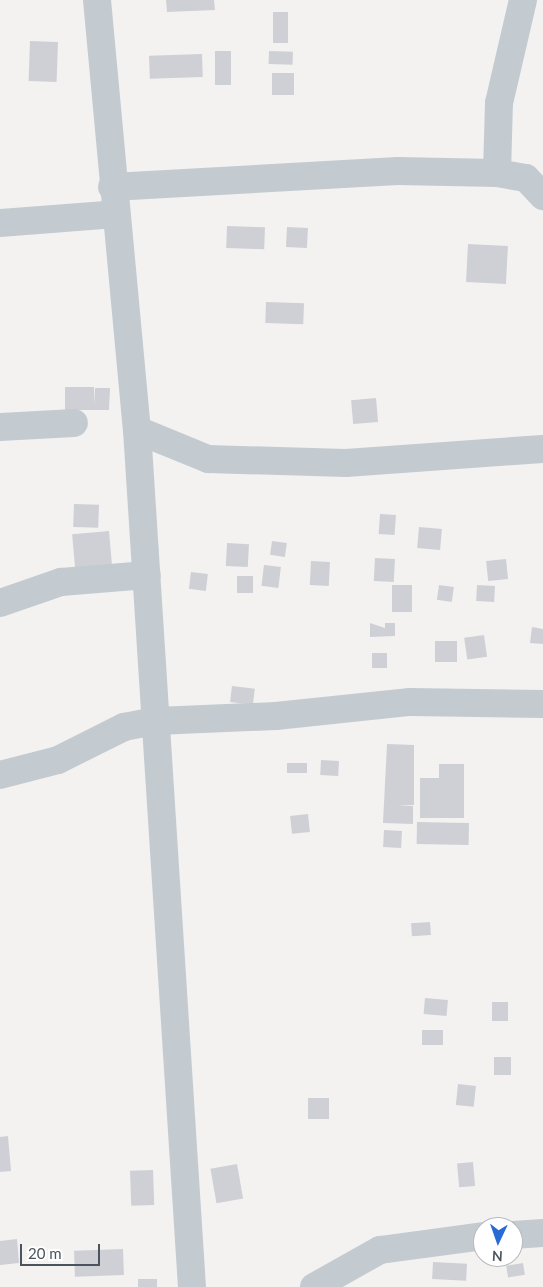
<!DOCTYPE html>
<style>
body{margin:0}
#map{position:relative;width:543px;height:1287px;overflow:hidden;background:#f3f2f1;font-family:Lato,sans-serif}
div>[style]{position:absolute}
.building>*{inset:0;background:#cfd0d5;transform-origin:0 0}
.minor>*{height:28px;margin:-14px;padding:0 14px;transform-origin:14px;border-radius:14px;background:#c3cbd1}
span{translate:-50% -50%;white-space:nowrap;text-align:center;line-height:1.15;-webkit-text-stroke:4px #fff;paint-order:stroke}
.north{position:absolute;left:473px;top:1217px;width:50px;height:50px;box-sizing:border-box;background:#fff;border:1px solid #b7babe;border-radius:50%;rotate:183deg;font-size:14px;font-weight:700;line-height:20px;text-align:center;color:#4b535d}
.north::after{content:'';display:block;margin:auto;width:18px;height:22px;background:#2a6ad5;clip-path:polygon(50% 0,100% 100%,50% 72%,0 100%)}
.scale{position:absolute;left:20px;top:1244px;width:80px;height:22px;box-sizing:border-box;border:2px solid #4b535d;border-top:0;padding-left:6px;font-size:15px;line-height:18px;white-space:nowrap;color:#4b535d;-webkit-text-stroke:4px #fff;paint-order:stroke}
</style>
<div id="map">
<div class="building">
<i style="clip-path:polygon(166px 0,214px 0,215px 10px,167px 12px)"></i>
<i style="left:273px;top:12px;width:15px;height:31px"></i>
<i style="left:30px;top:41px;width:28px;height:40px;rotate:2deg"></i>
<i style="left:215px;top:51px;width:16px;height:34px"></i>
<i style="left:269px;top:51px;width:24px;height:13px;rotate:2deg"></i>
<i style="left:202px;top:54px;width:23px;height:53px;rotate:88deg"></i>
<i style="left:272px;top:73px;width:22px;height:22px"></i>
<i style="left:227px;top:226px;width:38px;height:22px;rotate:2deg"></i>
<i style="left:287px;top:227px;width:21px;height:20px;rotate:3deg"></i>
<i style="left:468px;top:244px;width:40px;height:38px;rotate:3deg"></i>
<i style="left:266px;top:302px;width:38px;height:21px;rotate:2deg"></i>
<i style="clip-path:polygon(65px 387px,94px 387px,94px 405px,95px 388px,110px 388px,109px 410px,65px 410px)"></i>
<i style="left:376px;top:398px;width:24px;height:25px;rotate:85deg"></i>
<i style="left:74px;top:504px;width:25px;height:23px;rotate:2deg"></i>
<i style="left:380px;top:514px;width:16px;height:20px;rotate:4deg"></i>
<i style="left:419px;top:527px;width:23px;height:21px;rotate:5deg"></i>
<i style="left:109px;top:531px;width:36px;height:37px;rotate:85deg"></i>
<i style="left:272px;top:541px;width:15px;height:14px;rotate:8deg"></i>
<i style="left:227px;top:543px;width:22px;height:23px;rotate:3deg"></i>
<i style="left:375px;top:558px;width:20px;height:23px;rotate:3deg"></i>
<i style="left:506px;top:559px;width:20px;height:20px;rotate:84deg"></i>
<i style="left:311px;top:561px;width:19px;height:24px;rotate:3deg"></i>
<i style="left:264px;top:565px;width:17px;height:21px;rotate:7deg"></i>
<i style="left:191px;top:572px;width:17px;height:17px;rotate:7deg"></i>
<i style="left:237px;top:576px;width:16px;height:17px"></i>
<i style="left:392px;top:585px;width:20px;height:27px"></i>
<i style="left:439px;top:585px;width:15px;height:15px;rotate:8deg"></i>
<i style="left:477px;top:585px;width:18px;height:16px;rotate:3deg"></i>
<i style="clip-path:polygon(370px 623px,385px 628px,385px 623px,395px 623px,395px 636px,370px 637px)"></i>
<i style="clip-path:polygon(532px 627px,543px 629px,543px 644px,530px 643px)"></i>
<i style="left:484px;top:635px;width:22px;height:20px;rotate:82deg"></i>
<i style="left:435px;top:641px;width:22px;height:21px"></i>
<i style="left:387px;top:653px;width:15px;height:15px;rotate:90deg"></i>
<i style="left:232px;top:686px;width:23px;height:16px;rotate:7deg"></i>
<i style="clip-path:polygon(387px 744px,414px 745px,414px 805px,397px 805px,413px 806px,413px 824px,383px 823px)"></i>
<i style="left:321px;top:760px;width:18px;height:15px;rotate:3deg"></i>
<i style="left:287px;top:763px;width:20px;height:10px"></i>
<i style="clip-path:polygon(439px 764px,464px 764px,464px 818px,420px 818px,420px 778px,439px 778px)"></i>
<i style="left:308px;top:814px;width:18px;height:18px;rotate:84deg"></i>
<i style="left:417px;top:822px;width:52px;height:22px;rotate:1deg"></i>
<i style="left:384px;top:830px;width:18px;height:17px;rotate:3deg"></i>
<i style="left:430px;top:922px;width:13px;height:19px;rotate:86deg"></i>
<i style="left:425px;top:998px;width:23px;height:16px;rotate:5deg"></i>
<i style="left:492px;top:1002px;width:16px;height:19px"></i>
<i style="left:443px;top:1030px;width:15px;height:21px;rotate:90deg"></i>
<i style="left:494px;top:1057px;width:17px;height:18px"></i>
<i style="left:458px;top:1084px;width:18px;height:21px;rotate:6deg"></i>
<i style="left:308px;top:1098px;width:21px;height:21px"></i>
<i style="clip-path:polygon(8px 1136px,11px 1171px,0 1172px,0 1137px)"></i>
<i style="left:473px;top:1162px;width:24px;height:16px;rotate:85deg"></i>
<i style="left:237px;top:1164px;width:35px;height:27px;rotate:80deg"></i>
<i style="left:153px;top:1170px;width:35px;height:23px;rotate:88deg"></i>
<i style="clip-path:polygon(17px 1239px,19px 1263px,0 1265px,0 1241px)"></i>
<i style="left:123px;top:1249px;width:26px;height:49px;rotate:88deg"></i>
<i style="left:433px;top:1262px;width:34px;height:17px;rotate:3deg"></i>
<i style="left:523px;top:1263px;width:12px;height:17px;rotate:81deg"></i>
<i style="left:157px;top:1279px;width:8px;height:19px;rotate:90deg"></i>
</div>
<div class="minor">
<i style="left:97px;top:0;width:432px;rotate:84.7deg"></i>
<i style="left:137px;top:430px;width:859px;rotate:86.33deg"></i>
<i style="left:497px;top:173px;width:70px;rotate:-88.4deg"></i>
<i style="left:499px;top:103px;width:106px;rotate:-76.9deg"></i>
<i style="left:112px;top:187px;width:286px;rotate:-3.2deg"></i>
<i style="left:398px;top:171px;width:99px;rotate:1.2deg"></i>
<i style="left:497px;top:173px;width:29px;rotate:10deg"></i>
<i style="left:526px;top:178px;width:25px;rotate:47deg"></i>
<i style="left:0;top:223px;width:116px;rotate:-4.4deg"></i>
<i style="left:0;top:427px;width:74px;rotate:-3.1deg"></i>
<i style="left:137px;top:430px;width:77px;rotate:22.2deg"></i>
<i style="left:208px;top:459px;width:138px;rotate:1.7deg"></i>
<i style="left:346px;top:463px;width:197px;rotate:-4.1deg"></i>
<i style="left:0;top:603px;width:65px;rotate:-19deg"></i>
<i style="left:61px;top:582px;width:86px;rotate:-4.7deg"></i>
<i style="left:0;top:775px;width:60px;rotate:-14.5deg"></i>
<i style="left:58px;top:760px;width:74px;rotate:-26.6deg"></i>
<i style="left:124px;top:727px;width:33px;rotate:-11deg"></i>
<i style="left:156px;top:721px;width:120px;rotate:-2.4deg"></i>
<i style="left:276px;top:716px;width:135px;rotate:-6deg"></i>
<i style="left:410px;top:702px;width:133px;rotate:0.9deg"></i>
<i style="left:513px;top:1235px;width:30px;rotate:-4deg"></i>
<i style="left:314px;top:1287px;width:76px;rotate:-29.3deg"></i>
<i style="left:380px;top:1250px;width:104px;rotate:-7.7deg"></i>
</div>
<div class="north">N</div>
<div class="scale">20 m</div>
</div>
